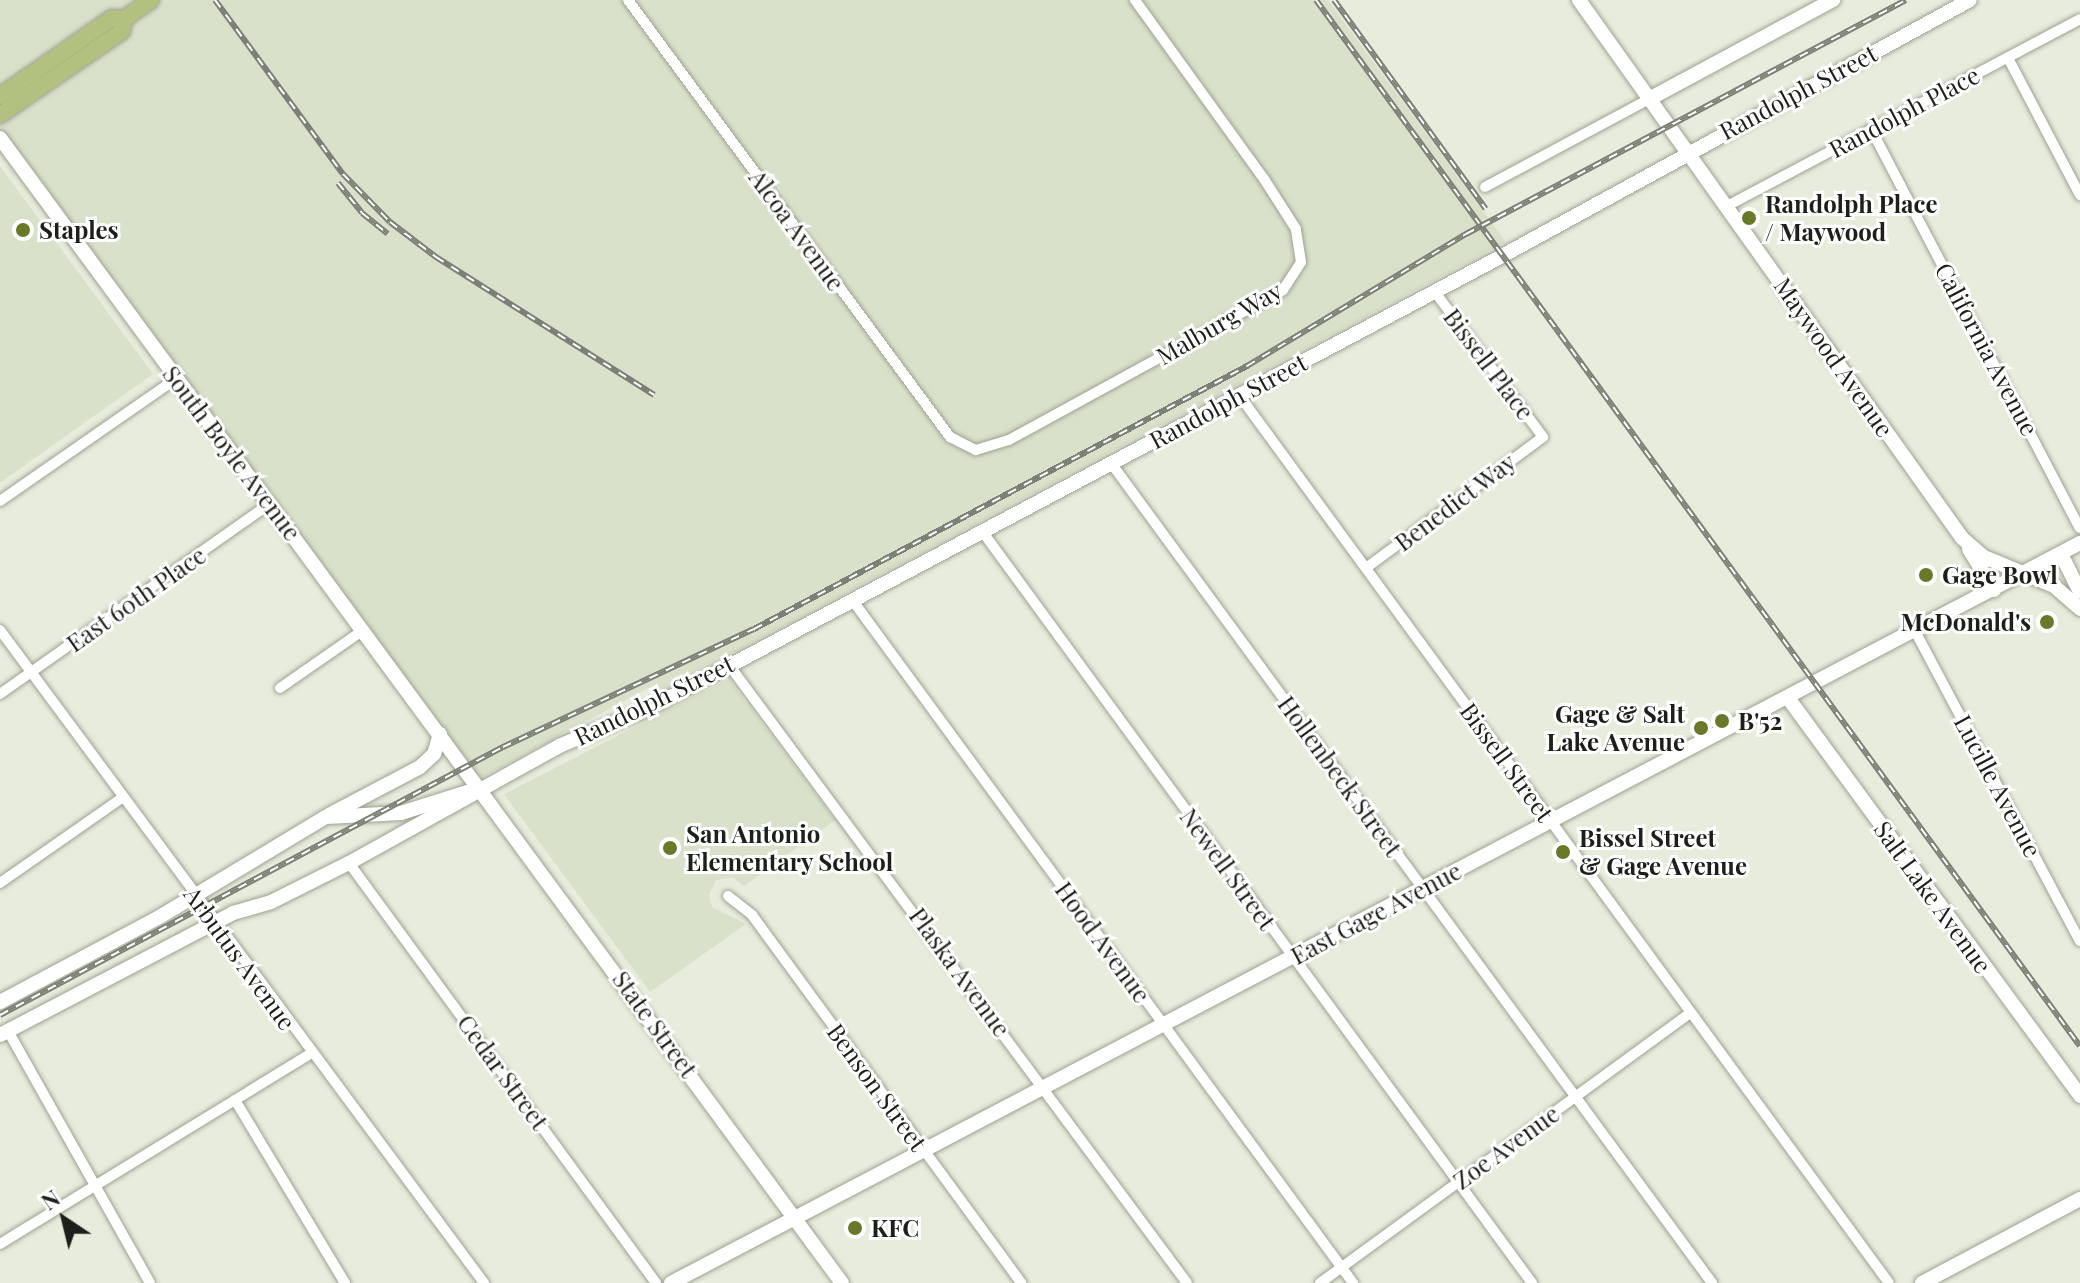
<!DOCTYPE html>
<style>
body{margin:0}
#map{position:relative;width:2080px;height:1283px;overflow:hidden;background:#e7ecdc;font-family:"Playfair Display",serif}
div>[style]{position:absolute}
.built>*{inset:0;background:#dae1ca}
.roads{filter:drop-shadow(0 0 2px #9ea293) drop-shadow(0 0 2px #9ea293)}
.street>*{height:10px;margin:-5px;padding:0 5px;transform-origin:5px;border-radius:5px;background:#fff}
.secondary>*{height:14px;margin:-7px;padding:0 7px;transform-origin:7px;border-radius:7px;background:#fff}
.primary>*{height:16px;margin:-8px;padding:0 8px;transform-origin:8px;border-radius:8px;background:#b2c080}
.rail>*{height:6px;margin-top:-3px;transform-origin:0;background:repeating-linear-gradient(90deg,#fff 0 9px,#7d8076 0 18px);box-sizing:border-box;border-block:2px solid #7d8076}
.dots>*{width:22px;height:22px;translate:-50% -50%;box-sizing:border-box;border:4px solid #fff;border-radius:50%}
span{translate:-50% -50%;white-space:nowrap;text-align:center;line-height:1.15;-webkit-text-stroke:6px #fff;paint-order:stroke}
.street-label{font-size:24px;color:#1d1f1a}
.poi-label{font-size:24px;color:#1d1f1a;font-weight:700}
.left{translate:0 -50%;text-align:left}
.right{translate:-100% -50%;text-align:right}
.north{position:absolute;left:24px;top:1179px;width:80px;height:80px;-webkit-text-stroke:6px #fff;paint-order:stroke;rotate:325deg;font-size:22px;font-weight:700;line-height:32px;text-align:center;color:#1d1f1a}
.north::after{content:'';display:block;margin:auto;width:28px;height:36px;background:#1d1f1a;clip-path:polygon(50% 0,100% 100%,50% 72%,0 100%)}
</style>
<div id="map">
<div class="built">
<i style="clip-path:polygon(0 0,1328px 0,1506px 242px,659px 692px,654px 685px,473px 782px,0 134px)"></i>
<i style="clip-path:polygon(0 166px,153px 374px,0 483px)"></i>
<i style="clip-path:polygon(729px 679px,835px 820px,744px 886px,732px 877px,716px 880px,709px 895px,712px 907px,746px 924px,650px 992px,504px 794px)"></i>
</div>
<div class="roads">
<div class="street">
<i style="left:628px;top:0;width:543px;rotate:53.62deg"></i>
<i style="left:950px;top:437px;width:29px;rotate:27deg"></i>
<i style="left:976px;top:450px;width:34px;rotate:-17deg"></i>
<i style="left:1009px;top:440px;width:312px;rotate:-28.7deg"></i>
<i style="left:1283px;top:290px;width:33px;rotate:-57deg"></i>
<i style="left:1301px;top:262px;width:33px;rotate:-99deg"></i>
<i style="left:1296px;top:229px;width:59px;rotate:-122.6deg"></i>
<i style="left:1264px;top:179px;width:221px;rotate:-125.8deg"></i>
<i style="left:2008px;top:58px;width:155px;rotate:62.3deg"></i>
<i style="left:1871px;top:129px;width:450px;rotate:62.4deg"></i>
<i style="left:1485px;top:187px;width:188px;rotate:-28.2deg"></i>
<i style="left:1727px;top:206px;width:399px;rotate:-27.9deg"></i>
<i style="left:1239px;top:395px;width:1100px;rotate:53.8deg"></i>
<i style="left:1111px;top:463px;width:1017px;rotate:53.76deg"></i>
<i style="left:0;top:501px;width:216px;rotate:-34.8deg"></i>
<i style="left:982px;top:531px;width:932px;rotate:53.82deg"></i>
<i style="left:1366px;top:568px;width:220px;rotate:-36.5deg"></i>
<i style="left:1543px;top:437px;width:181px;rotate:-126.7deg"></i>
<i style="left:853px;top:601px;width:846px;rotate:53.75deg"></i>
<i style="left:0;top:630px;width:813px;rotate:53.45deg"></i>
<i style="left:1915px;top:631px;width:351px;rotate:62deg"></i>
<i style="left:729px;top:665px;width:769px;rotate:53.46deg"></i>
<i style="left:280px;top:688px;width:100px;rotate:-34.8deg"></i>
<i style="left:0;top:694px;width:332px;rotate:-35.2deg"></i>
<i style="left:349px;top:863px;width:520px;rotate:53.83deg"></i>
<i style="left:0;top:883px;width:149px;rotate:-34.9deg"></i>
<i style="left:728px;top:896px;width:31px;rotate:38deg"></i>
<i style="left:752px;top:915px;width:456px;rotate:53.8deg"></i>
<i style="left:8px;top:1031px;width:289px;rotate:60.6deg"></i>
<i style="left:235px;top:1100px;width:214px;rotate:59deg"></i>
<i style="left:0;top:1244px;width:364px;rotate:-31.5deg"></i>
<i style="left:1320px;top:1283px;width:459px;rotate:-36.1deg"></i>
</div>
<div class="secondary">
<i style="left:1579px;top:0;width:660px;rotate:54.55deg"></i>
<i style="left:1962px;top:538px;width:29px;rotate:41deg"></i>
<i style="left:1984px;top:557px;width:76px;rotate:22.5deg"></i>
<i style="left:2054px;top:586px;width:35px;rotate:41deg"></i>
<i style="left:1651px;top:98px;width:207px;rotate:-28.3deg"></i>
<i style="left:0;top:138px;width:1421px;rotate:53.67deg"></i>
<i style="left:1969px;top:549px;width:48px;rotate:58.6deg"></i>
<i style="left:2061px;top:554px;width:42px;rotate:63.4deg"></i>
<i style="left:1788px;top:698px;width:494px;rotate:53.7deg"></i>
<i style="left:329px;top:815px;width:103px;rotate:-27.8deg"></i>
<i style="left:420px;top:767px;width:19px;rotate:-43deg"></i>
<i style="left:434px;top:754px;width:21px;rotate:-73deg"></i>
<i style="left:0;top:1002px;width:183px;rotate:-28.1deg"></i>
<i style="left:161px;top:916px;width:192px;rotate:-31deg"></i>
<i style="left:326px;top:817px;width:75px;rotate:-3.1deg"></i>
<i style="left:401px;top:813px;width:83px;rotate:-17.6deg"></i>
<i style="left:0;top:1035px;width:263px;rotate:-27.6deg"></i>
<i style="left:233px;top:913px;width:40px;rotate:-16deg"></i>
<i style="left:271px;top:902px;width:87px;rotate:-26.6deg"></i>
<i style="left:349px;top:863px;width:240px;rotate:-29.1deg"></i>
<i style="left:559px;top:746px;width:96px;rotate:-22.6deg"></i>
<i style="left:648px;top:709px;width:967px;rotate:-27.94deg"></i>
<i style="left:1502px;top:256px;width:533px;rotate:-28.68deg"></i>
<i style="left:671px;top:1283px;width:1592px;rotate:-27.71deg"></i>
<i style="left:1922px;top:1283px;width:179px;rotate:-28deg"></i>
</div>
<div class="primary">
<i style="left:0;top:96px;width:136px;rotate:-34.9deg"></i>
<i style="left:112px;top:18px;width:12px;rotate:5deg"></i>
<i style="left:124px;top:19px;width:33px;rotate:-35deg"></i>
<i style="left:0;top:115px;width:148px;rotate:-34.5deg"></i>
<i style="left:122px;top:31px;width:12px;rotate:-81deg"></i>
</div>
</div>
<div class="rail">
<i style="left:215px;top:0;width:216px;rotate:53.7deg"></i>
<i style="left:343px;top:174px;width:67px;rotate:45.6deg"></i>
<i style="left:390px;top:222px;width:58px;rotate:37.3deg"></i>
<i style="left:436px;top:257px;width:258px;rotate:32.3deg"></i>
<i style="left:1316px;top:0;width:1295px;rotate:53.86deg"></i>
<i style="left:1334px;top:0;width:258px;rotate:54deg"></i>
<i style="left:338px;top:183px;width:38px;rotate:51deg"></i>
<i style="left:362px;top:213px;width:33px;rotate:39deg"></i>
<i style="left:0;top:1015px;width:570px;rotate:-28.05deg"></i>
<i style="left:503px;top:747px;width:277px;rotate:-25.2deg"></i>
<i style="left:754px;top:629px;width:559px;rotate:-28.08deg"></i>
<i style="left:1247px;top:366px;width:256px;rotate:-31.1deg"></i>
<i style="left:1466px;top:234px;width:498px;rotate:-28deg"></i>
</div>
<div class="dots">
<i style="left:1749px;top:218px;background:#687a29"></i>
<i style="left:23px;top:230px;background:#687a29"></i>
<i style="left:1926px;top:575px;background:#687a29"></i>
<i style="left:2047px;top:622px;background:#687a29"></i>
<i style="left:1722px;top:721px;background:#687a29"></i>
<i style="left:1701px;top:728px;background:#687a29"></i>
<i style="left:670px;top:848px;background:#687a29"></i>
<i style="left:1563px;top:852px;background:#687a29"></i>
<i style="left:855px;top:1228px;background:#687a29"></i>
</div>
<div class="street-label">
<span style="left:1798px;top:92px;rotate:-28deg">Randolph Street</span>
<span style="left:1904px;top:112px;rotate:-28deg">Randolph Place</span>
<span style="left:797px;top:230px;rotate:54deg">Alcoa Avenue</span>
<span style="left:1219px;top:323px;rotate:-30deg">Malburg Way</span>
<span style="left:1987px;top:349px;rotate:62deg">California Avenue</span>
<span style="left:1834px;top:357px;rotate:55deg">Maywood Avenue</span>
<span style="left:1489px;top:364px;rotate:53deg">Bissell Place</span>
<span style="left:1228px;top:401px;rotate:-28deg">Randolph Street</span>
<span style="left:232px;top:453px;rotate:53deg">South Boyle Avenue</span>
<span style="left:1455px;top:502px;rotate:-37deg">Benedict Way</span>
<span style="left:136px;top:599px;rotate:-35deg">East 60th Place</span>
<span style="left:654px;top:700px;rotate:-26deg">Randolph Street</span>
<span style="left:1507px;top:762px;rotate:54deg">Bissell Street</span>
<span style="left:1340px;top:776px;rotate:54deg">Hollenbeck Street</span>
<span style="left:1998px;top:786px;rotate:62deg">Lucille Avenue</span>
<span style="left:1228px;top:869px;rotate:54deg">Newell Street</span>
<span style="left:1933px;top:897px;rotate:54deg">Salt Lake Avenue</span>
<span style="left:1376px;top:913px;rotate:-28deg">East Gage Avenue</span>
<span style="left:1103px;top:942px;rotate:54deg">Hood Avenue</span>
<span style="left:240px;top:958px;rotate:54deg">Arbutus Avenue</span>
<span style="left:960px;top:972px;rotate:54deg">Plaska Avenue</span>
<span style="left:655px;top:1024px;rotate:54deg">State Street</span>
<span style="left:503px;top:1072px;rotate:54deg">Cedar Street</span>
<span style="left:877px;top:1087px;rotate:54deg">Benson Street</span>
<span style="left:1506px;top:1147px;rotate:-36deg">Zoe Avenue</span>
</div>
<div class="poi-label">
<span class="left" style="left:1765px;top:218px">Randolph Place<br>/ Maywood</span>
<span class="left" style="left:39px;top:230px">Staples</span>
<span class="left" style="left:1942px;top:575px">Gage Bowl</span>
<span class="right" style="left:2031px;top:622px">McDonald's</span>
<span class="right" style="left:1685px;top:728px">Gage &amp; Salt<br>Lake Avenue</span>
<span class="left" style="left:1738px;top:721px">B'52</span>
<span class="left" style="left:686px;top:848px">San Antonio<br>Elementary School</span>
<span class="left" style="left:1579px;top:852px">Bissel Street<br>&amp; Gage Avenue</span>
<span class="left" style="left:871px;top:1228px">KFC</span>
</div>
<div class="north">N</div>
</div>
